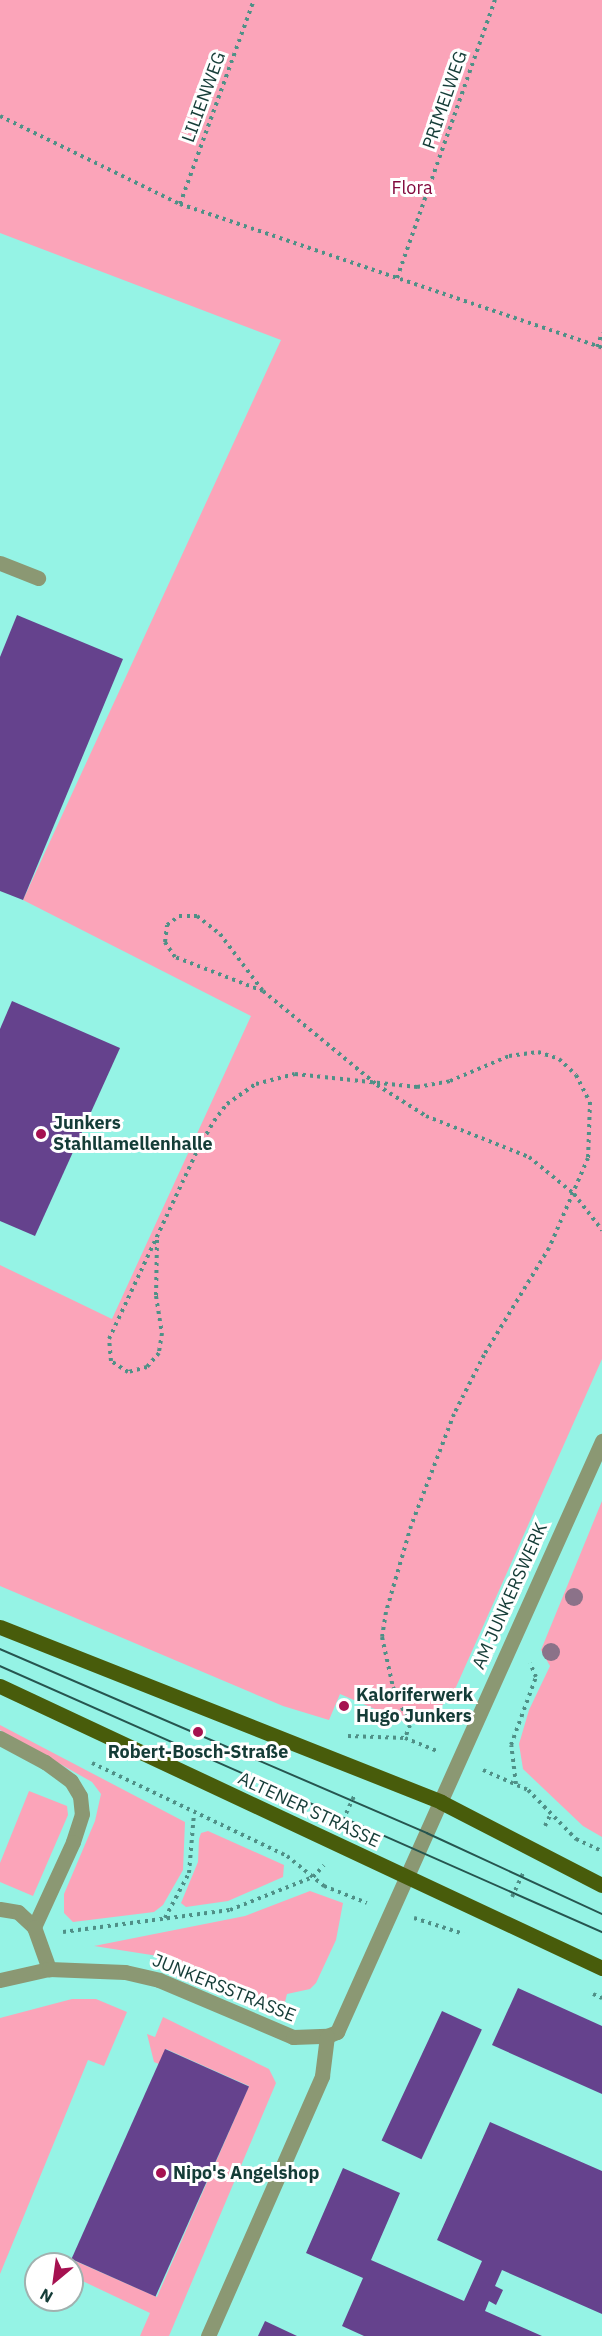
<!DOCTYPE html>
<meta charset="utf-8">
<style>
body{margin:0}
#map{position:relative;width:602px;height:2336px;overflow:hidden;background:#95f3e5;font-family:"IBM Plex Sans",sans-serif}
div>[style]{position:absolute}
.green>*{inset:0;background:#fba4b9}
.building>*{inset:0;background:#65428d;transform-origin:0 0}
.path>*{height:4px;margin-top:-2px;transform-origin:0;background:repeating-linear-gradient(90deg,#4f9087 0 3px,transparent 0 7.5px)}
.minor>*{height:15px;margin:-7.5px;padding:0 7.5px;transform-origin:7.5px;border-radius:7.5px;background:#8b9873}
.major>*{height:15px;margin:-7.5px;padding:0 7.5px;transform-origin:7.5px;border-radius:7.5px;background:#485c0b}
.tram>*{height:1.5px;margin:-0.75px;padding:0 0.75px;transform-origin:0.75px;border-radius:0.75px;background:#26554f}
.trees>*{width:18px;height:18px;margin:-9px;border-radius:50%;background:#8b7289}
.dots>*{width:16px;height:16px;translate:-50% -50%;box-sizing:border-box;border:3px solid #fff;border-radius:50%}
span{translate:-50% -50%;white-space:nowrap;text-align:center;line-height:1.15;-webkit-text-stroke:6px #fff;paint-order:stroke}
.street-label{font-size:18px;color:#143c37}
.park-label{font-size:18px;color:#82093d}
.poi-label{font-size:18px;color:#143c37;font-weight:700}
.left{translate:0 -50%;text-align:left}
.north{position:absolute;left:24px;top:2252px;width:60px;height:60px;box-sizing:border-box;background:#fff;border:2px solid #a1b1af;border-radius:50%;rotate:209deg;font-size:16px;font-weight:700;line-height:24px;text-align:center;color:#143c37}
.north::after{content:'';display:block;margin:auto;width:21px;height:27px;background:#a51150;clip-path:polygon(50% 0,100% 100%,50% 72%,0 100%)}
</style>
<div id="map">
<div class="green">
<i style="clip-path:polygon(0 0,602px 0,602px 1359px,456px 1687px,441px 1707px,421px 1719px,405px 1722px,340px 1694px,329px 1720px,283px 1706px,0 1586px,0 1265px,112px 1319px,251px 1016px,23px 900px,281px 340px,0 233px)"></i>
<i style="clip-path:polygon(602px 1501px,602px 1837px,583px 1826px,523px 1769px,519px 1744px,529px 1710px,550px 1666px,541px 1650px)"></i>
<i style="clip-path:polygon(0 1725px,185px 1822px,183px 1870px,163px 1905px,154px 1912px,73px 1922px,64px 1913px,64px 1894px,95px 1821px,101px 1794px,92px 1782px,0 1730px)"></i>
<i style="clip-path:polygon(29px 1791px,67px 1806px,68px 1815px,33px 1896px,0 1882px,0 1863px)"></i>
<i style="clip-path:polygon(208px 1831px,284px 1865px,283px 1877px,228px 1901px,186px 1907px,181px 1903px,198px 1862px,199px 1839px,201px 1833px)"></i>
<i style="clip-path:polygon(310px 1891px,343px 1903px,336px 1940px,316px 1983px,310px 1989px,287px 1994px,284px 2006px,158px 1956px,94px 1946px,245px 1916px)"></i>
<i style="clip-path:polygon(72px 1999px,96px 1999px,127px 2012px,104px 2066px,88px 2060px,0 2274px,0 2018px)"></i>
<i style="clip-path:polygon(163px 2017px,269px 2069px,276px 2083px,169px 2336px,140px 2336px,150px 2313px,72px 2276px,73px 2260px,157px 2297px,249px 2086px,166px 2049px,159px 2064px,154px 2062px,147px 2034px,155px 2037px)"></i>
</div>
<div class="building">
<i style="clip-path:polygon(17px 615px,123px 659px,23px 900px,0 891px,0 657px)"></i>
<i style="clip-path:polygon(12px 1001px,120px 1048px,35px 1236px,0 1221px,0 1029px)"></i>
<i style="clip-path:polygon(518px 1988px,602px 2026px,602px 2094px,492px 2045px)"></i>
<i style="left:442px;top:2011px;width:44px;height:143px;rotate:25deg"></i>
<i style="left:165px;top:2049px;width:92px;height:230px;rotate:24deg"></i>
<i style="clip-path:polygon(490px 2122px,602px 2171px,602px 2314px,502px 2270px,495px 2286px,503px 2290px,496px 2305px,489px 2301px,485px 2311px,542px 2336px,364px 2336px,342px 2326px,363px 2278px,306px 2253px,343px 2168px,400px 2193px,371px 2260px,464px 2301px,482px 2261px,437px 2240px)"></i>
<i style="clip-path:polygon(265px 2321px,297px 2336px,258px 2336px)"></i>
</div>
<div class="path">
<i style="left:0;top:116px;width:200px;rotate:26.1deg"></i>
<i style="left:180px;top:204px;width:446px;rotate:18.8deg"></i>
<i style="left:180px;top:204px;width:217px;rotate:-70.1deg"></i>
<i style="left:397px;top:278px;width:295px;rotate:-70.6deg"></i>
<i style="left:597px;top:347px;width:15px;rotate:-70deg"></i>
<i style="left:263px;top:991px;width:94px;rotate:-158.9deg"></i>
<i style="left:175px;top:957px;width:18px;rotate:-124deg"></i>
<i style="left:165px;top:942px;width:17px;rotate:-83deg"></i>
<i style="left:167px;top:925px;width:15px;rotate:-37deg"></i>
<i style="left:179px;top:916px;width:18px"></i>
<i style="left:197px;top:916px;width:29px;rotate:38deg"></i>
<i style="left:220px;top:934px;width:71px;rotate:53deg"></i>
<i style="left:263px;top:991px;width:148px;rotate:39.5deg"></i>
<i style="left:377px;top:1085px;width:58px;rotate:32.3deg"></i>
<i style="left:426px;top:1116px;width:111px;rotate:21.7deg"></i>
<i style="left:529px;top:1157px;width:58px;rotate:39.4deg"></i>
<i style="left:574px;top:1194px;width:46px;rotate:52.1deg"></i>
<i style="left:157px;top:1240px;width:56px;rotate:91deg"></i>
<i style="left:156px;top:1296px;width:37px;rotate:81deg"></i>
<i style="left:162px;top:1333px;width:20px;rotate:99deg"></i>
<i style="left:159px;top:1353px;width:18px;rotate:131deg"></i>
<i style="left:147px;top:1367px;width:20px;rotate:165deg"></i>
<i style="left:128px;top:1372px;width:20px;rotate:-147deg"></i>
<i style="left:111px;top:1361px;width:22px;rotate:-95deg"></i>
<i style="left:109px;top:1339px;width:212px;rotate:-64.9deg"></i>
<i style="left:199px;top:1147px;width:30px;rotate:-60deg"></i>
<i style="left:214px;top:1121px;width:21px;rotate:-53deg"></i>
<i style="left:227px;top:1104px;width:35px;rotate:-35deg"></i>
<i style="left:256px;top:1084px;width:40px;rotate:-14.4deg"></i>
<i style="left:295px;top:1074px;width:123px;rotate:6.1deg"></i>
<i style="left:417px;top:1087px;width:34px;rotate:-10deg"></i>
<i style="left:450px;top:1081px;width:64px;rotate:-23deg"></i>
<i style="left:509px;top:1056px;width:29px;rotate:-8deg"></i>
<i style="left:538px;top:1052px;width:22px;rotate:18deg"></i>
<i style="left:559px;top:1059px;width:23px;rotate:43deg"></i>
<i style="left:576px;top:1075px;width:30px;rotate:63deg"></i>
<i style="left:590px;top:1102px;width:56px;rotate:92deg"></i>
<i style="left:588px;top:1158px;width:98px;rotate:113.4deg"></i>
<i style="left:549px;top:1248px;width:125px;rotate:121.3deg"></i>
<i style="left:484px;top:1355px;width:66px;rotate:117deg"></i>
<i style="left:454px;top:1414px;width:120px;rotate:111deg"></i>
<i style="left:411px;top:1526px;width:90px;rotate:106.2deg"></i>
<i style="left:386px;top:1612px;width:25px;rotate:99deg"></i>
<i style="left:382px;top:1637px;width:51px;rotate:77.6deg"></i>
<i style="left:393px;top:1687px;width:42px;rotate:65.9deg"></i>
<i style="left:410px;top:1725px;width:14px;rotate:111deg"></i>
<i style="left:348px;top:1736px;width:57px;rotate:2deg"></i>
<i style="left:405px;top:1738px;width:35px;rotate:22deg"></i>
<i style="left:92px;top:1763px;width:216px;rotate:25.5deg"></i>
<i style="left:287px;top:1856px;width:48px;rotate:39deg"></i>
<i style="left:324px;top:1886px;width:46px;rotate:21.6deg"></i>
<i style="left:483px;top:1770px;width:49px;rotate:24deg"></i>
<i style="left:528px;top:1790px;width:69px;rotate:45.6deg"></i>
<i style="left:576px;top:1839px;width:29px;rotate:25deg"></i>
<i style="left:516px;top:1784px;width:39px;rotate:-97deg"></i>
<i style="left:511px;top:1745px;width:72px;rotate:-69.8deg"></i>
<i style="left:536px;top:1677px;width:15px;rotate:-113deg"></i>
<i style="left:343px;top:1820px;width:29px;rotate:-65deg"></i>
<i style="left:545px;top:1826px;width:14px;rotate:-65deg"></i>
<i style="left:512px;top:1897px;width:29px;rotate:-65deg"></i>
<i style="left:165px;top:1918px;width:51px;rotate:-61.9deg"></i>
<i style="left:189px;top:1873px;width:60px;rotate:-85.2deg"></i>
<i style="left:414px;top:1918px;width:52px;rotate:17.7deg"></i>
<i style="left:63px;top:1932px;width:168px;rotate:-7.5deg"></i>
<i style="left:230px;top:1910px;width:89px;rotate:-21.7deg"></i>
<i style="left:313px;top:1877px;width:16px;rotate:-47deg"></i>
<i style="left:593px;top:1994px;width:10px;rotate:24deg"></i>
</div>
<div class="minor">
<i style="left:0;top:563px;width:41px;rotate:21.5deg"></i>
<i style="left:0;top:1738px;width:51px;rotate:28.1deg"></i>
<i style="left:45px;top:1762px;width:32px;rotate:36deg"></i>
<i style="left:71px;top:1781px;width:17px;rotate:59deg"></i>
<i style="left:80px;top:1796px;width:18px;rotate:84deg"></i>
<i style="left:82px;top:1814px;width:29px;rotate:108deg"></i>
<i style="left:73px;top:1842px;width:94px;rotate:114.6deg"></i>
<i style="left:0;top:1909px;width:18px;rotate:9deg"></i>
<i style="left:18px;top:1912px;width:22px;rotate:43deg"></i>
<i style="left:34px;top:1927px;width:45px;rotate:70.3deg"></i>
<i style="left:0;top:1980px;width:50px;rotate:-12.7deg"></i>
<i style="left:49px;top:1969px;width:76px;rotate:2.3deg"></i>
<i style="left:125px;top:1972px;width:35px;rotate:13deg"></i>
<i style="left:159px;top:1980px;width:146px;rotate:23deg"></i>
<i style="left:293px;top:2037px;width:34px;rotate:-2deg"></i>
<i style="left:327px;top:2036px;width:11px;rotate:-22deg"></i>
<i style="left:337px;top:2032px;width:648px;rotate:-65.85deg"></i>
<i style="left:208px;top:2336px;width:284px;rotate:-66.3deg"></i>
<i style="left:322px;top:2076px;width:40px;rotate:-82.9deg"></i>
</div>
<div class="major">
<i style="left:0;top:1627px;width:474px;rotate:21.6deg"></i>
<i style="left:441px;top:1802px;width:181px;rotate:27.3deg"></i>
<i style="left:0;top:1686px;width:665px;rotate:25.1deg"></i>
</div>
<div class="tram">
<i style="left:0;top:1649px;width:465px;rotate:23.3deg"></i>
<i style="left:427px;top:1833px;width:193px;rotate:24.8deg"></i>
<i style="left:0;top:1666px;width:658px;rotate:23.84deg"></i>
</div>
<div class="trees">
<i style="left:574px;top:1597px"></i>
<i style="left:551px;top:1652px"></i>
</div>
<div class="dots">
<i style="left:41px;top:1134px;background:#a51150"></i>
<i style="left:344px;top:1706px;background:#a51150"></i>
<i style="left:198px;top:1732px;background:#a51150"></i>
<i style="left:161px;top:2173px;background:#a51150"></i>
</div>
<div class="street-label">
<span style="left:204px;top:97px;rotate:-70deg">LILIENWEG</span>
<span style="left:445px;top:100px;rotate:-71deg">PRIMELWEG</span>
<span style="left:510px;top:1596px;rotate:-66deg">AM JUNKERSWERK</span>
<span style="left:309px;top:1810px;rotate:25deg">ALTENER STRASSE</span>
<span style="left:224px;top:1988px;rotate:22deg">JUNKERSSTRASSE</span>
</div>
<div class="park-label">
<span style="left:412px;top:188px">Flora</span>
</div>
<div class="poi-label">
<span class="left" style="left:53px;top:1134px">Junkers<br>Stahllamellenhalle</span>
<span class="left" style="left:356px;top:1706px">Kaloriferwerk<br>Hugo Junkers</span>
<span style="left:198px;top:1752px">Robert-Bosch-Straße</span>
<span class="left" style="left:173px;top:2173px">Nipo's Angelshop</span>
</div>
<div class="north">N</div>
</div>
